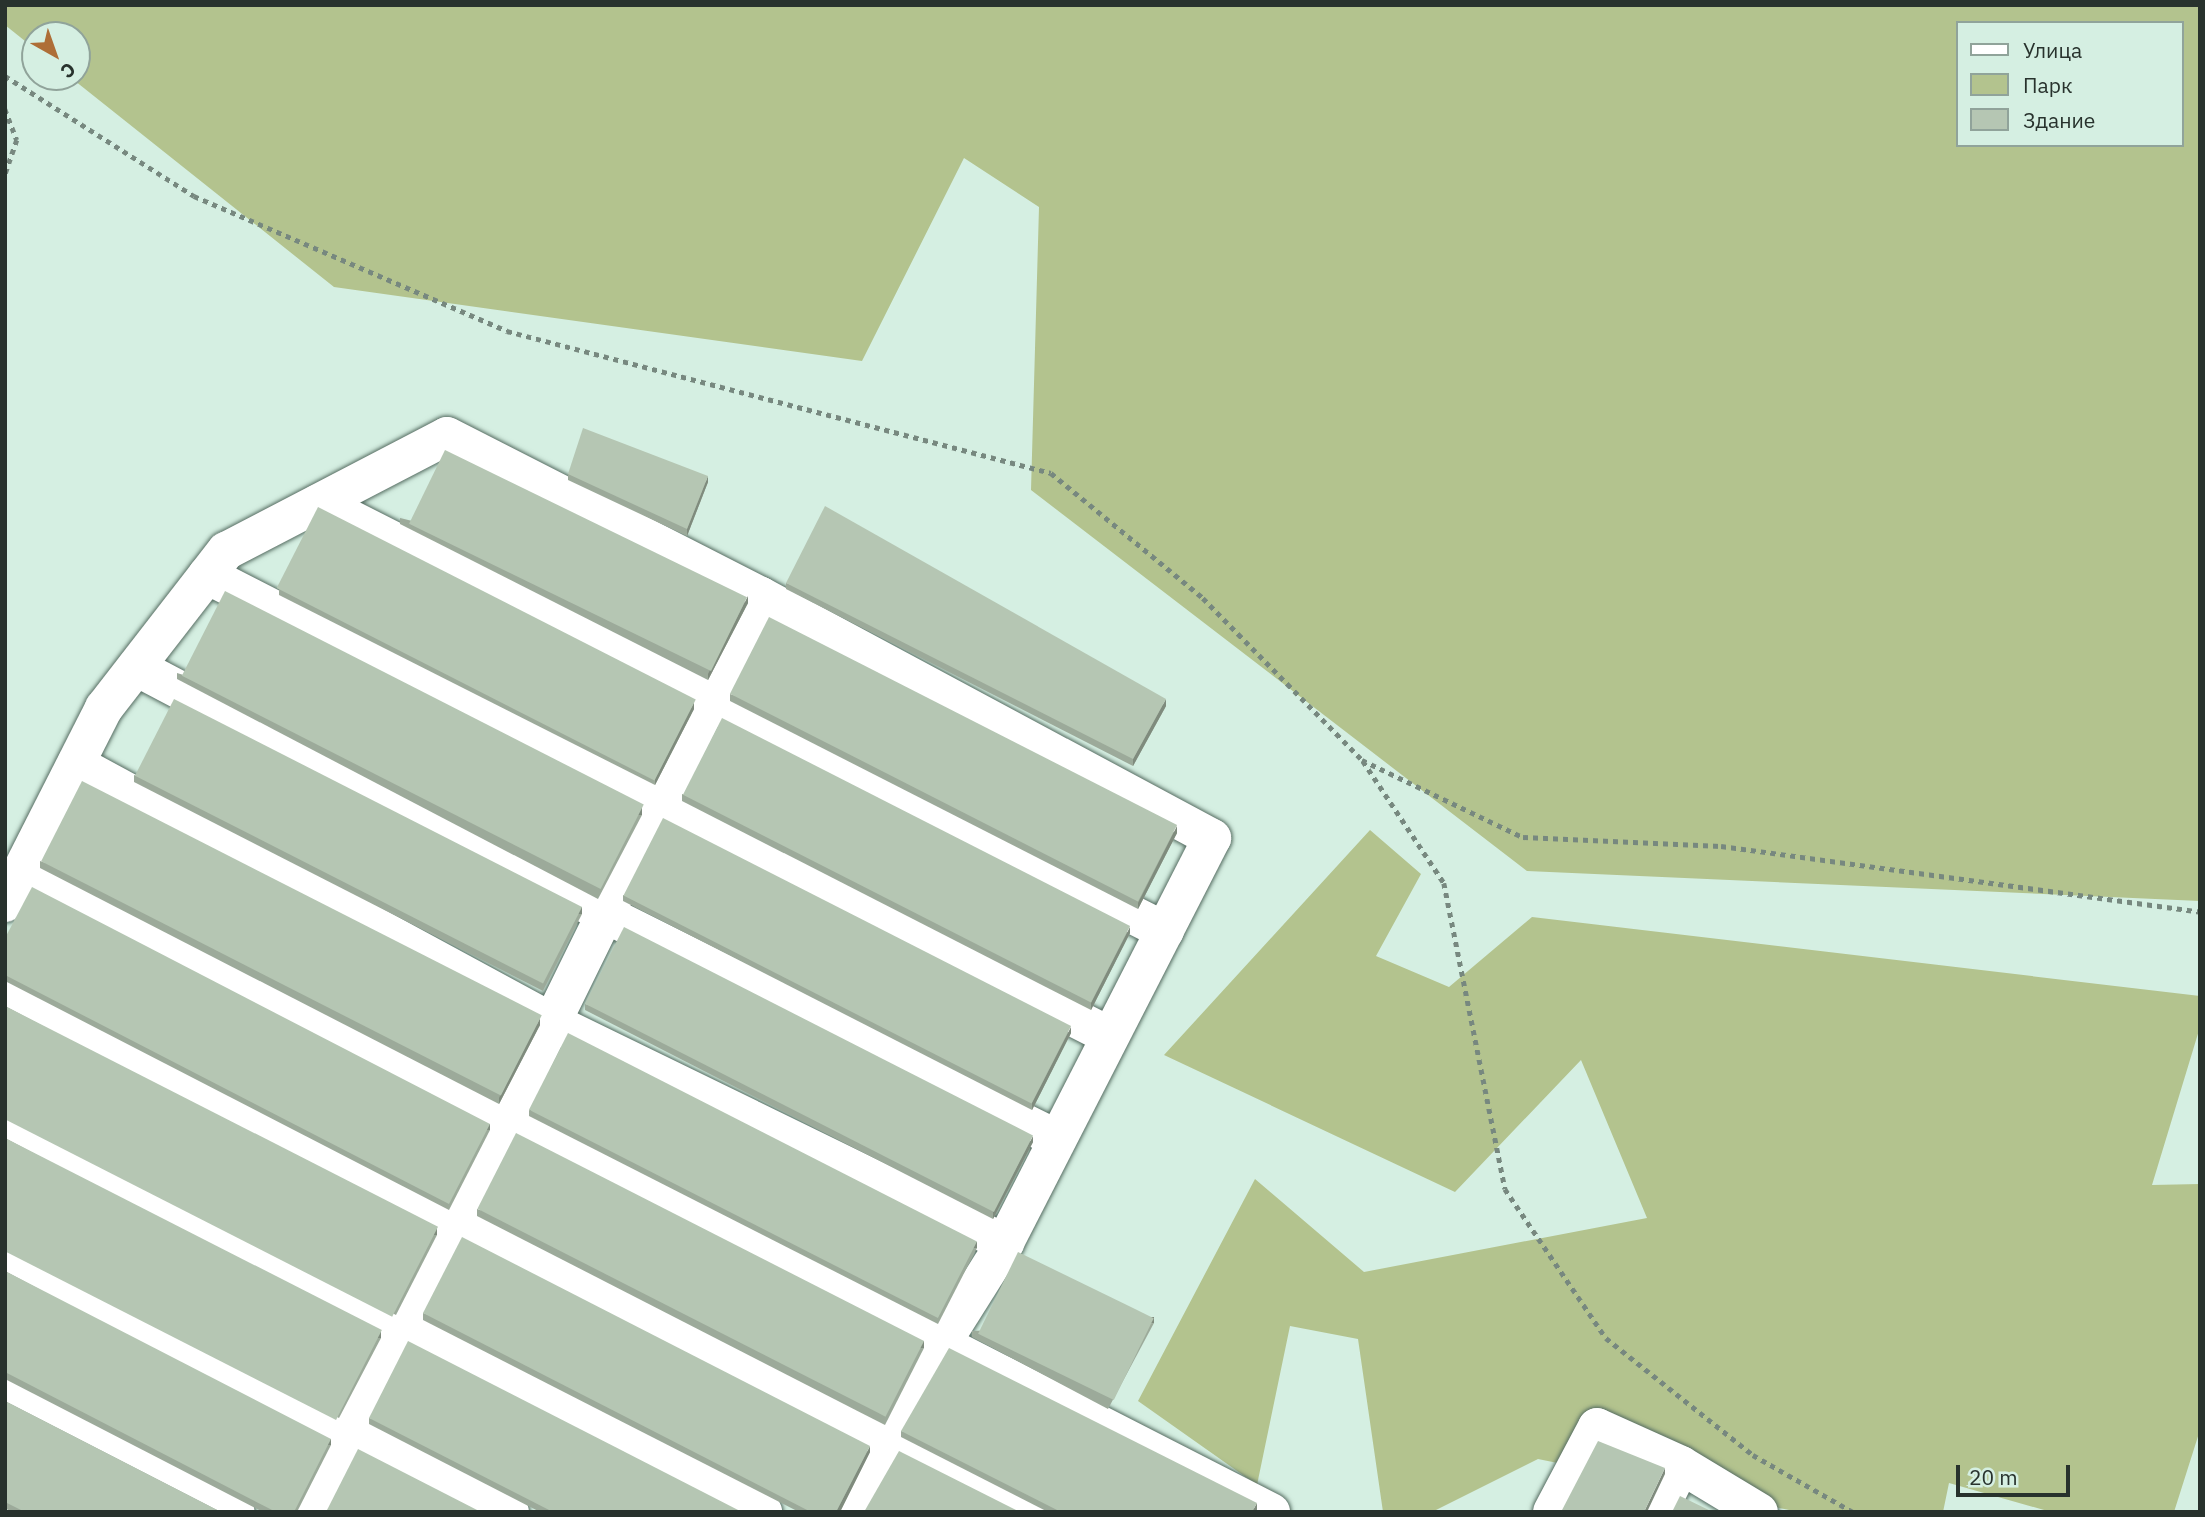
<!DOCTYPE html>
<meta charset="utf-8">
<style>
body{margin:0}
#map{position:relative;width:2205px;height:1517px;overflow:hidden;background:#d5efe2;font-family:"IBM Plex Sans",sans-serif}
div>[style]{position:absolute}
.green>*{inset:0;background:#b3c38e}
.path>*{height:4.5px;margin-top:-2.25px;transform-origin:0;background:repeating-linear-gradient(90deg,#77887f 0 5px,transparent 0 10px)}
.roads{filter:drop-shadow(0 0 2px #556c61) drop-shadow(0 0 2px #556c61)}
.minor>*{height:38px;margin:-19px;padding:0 19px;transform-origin:19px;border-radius:19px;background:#fff}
.wall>*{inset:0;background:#9caa9a}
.shaded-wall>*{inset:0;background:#7f8b7d;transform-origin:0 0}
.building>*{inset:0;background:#b5c6b3;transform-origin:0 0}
span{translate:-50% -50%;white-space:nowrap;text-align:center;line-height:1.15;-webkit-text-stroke:5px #d5efe2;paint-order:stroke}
.frame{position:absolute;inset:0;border:7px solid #28322d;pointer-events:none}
.legend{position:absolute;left:1956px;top:21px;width:228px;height:126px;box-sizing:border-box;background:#d5efe2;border:2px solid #90a39a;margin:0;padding:9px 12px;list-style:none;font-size:21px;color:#28322d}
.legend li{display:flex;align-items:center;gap:14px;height:35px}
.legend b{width:35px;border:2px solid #90a39a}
.north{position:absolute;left:21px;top:21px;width:70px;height:70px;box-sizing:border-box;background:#d5efe2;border:2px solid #90a39a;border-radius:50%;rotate:140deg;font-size:19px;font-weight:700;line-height:28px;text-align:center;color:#28322d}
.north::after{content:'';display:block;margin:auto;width:24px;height:32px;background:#ae6e37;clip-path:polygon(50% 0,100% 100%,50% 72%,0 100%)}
.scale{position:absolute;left:1956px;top:1465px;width:114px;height:32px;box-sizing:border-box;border:4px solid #28322d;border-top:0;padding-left:9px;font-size:21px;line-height:24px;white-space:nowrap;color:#28322d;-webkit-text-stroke:5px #d5efe2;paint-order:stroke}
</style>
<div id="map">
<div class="green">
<i style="clip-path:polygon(evenodd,5px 5px,2200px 5px,2200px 901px,1527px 871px,1031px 490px,1039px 207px,964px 158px,862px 361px,334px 287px,70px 77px,77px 77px,77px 35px,35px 35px,35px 49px,5px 25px,5px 5px,1958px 23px,2182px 23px,2182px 145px,1958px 145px,1958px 23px)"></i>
<i style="clip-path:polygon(1370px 830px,1421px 874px,1376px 956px,1449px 987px,1532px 917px,2200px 996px,2200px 1027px,2152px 1185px,2200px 1184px,2200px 1430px,2174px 1512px,2051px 1512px,1949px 1483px,1943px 1512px,1799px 1512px,1538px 1459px,1432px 1512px,1383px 1512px,1358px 1339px,1290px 1326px,1257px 1485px,1138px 1401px,1255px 1179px,1364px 1272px,1647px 1218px,1581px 1060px,1455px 1192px,1164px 1055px)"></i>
</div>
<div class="path">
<i style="left:5px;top:76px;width:224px;rotate:32.4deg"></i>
<i style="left:194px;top:196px;width:341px;rotate:23.3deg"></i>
<i style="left:507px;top:331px;width:562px;rotate:14.63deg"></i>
<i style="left:1051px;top:473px;width:197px;rotate:39.4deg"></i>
<i style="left:1203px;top:598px;width:227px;rotate:45.5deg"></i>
<i style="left:1362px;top:760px;width:178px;rotate:25.6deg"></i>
<i style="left:1523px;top:837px;width:198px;rotate:2.6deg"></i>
<i style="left:1721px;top:846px;width:484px;rotate:7.8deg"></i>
<i style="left:5px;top:109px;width:33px;rotate:69deg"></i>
<i style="left:17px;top:140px;width:37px;rotate:109deg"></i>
<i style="left:1363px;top:761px;width:146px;rotate:56.4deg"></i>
<i style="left:1444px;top:883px;width:312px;rotate:78.7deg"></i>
<i style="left:1505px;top:1189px;width:180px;rotate:55.9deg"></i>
<i style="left:1606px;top:1338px;width:188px;rotate:38.5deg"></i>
<i style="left:1753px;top:1455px;width:115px;rotate:29.7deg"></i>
</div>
<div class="roads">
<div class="minor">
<i style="left:319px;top:503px;width:948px;rotate:26.84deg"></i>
<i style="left:207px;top:575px;width:1014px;rotate:27.05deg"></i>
<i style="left:761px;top:596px;width:512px;rotate:28.22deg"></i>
<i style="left:1212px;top:838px;width:455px;rotate:117.1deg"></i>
<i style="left:1005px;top:1243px;width:118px;rotate:122.2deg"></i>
<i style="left:942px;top:1343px;width:190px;rotate:117.2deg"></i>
<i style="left:136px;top:667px;width:530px;rotate:27.77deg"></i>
<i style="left:605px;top:914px;width:505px;rotate:26.46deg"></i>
<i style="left:76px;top:764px;width:541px;rotate:28.46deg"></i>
<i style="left:552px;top:1022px;width:504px;rotate:26.01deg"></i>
<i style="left:21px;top:873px;width:1404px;rotate:27.08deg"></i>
<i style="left:5px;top:903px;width:219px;rotate:-63.1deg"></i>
<i style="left:104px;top:708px;width:199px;rotate:-52.2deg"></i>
<i style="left:226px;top:551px;width:249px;rotate:-27.5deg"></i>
<i style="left:447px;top:436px;width:352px;rotate:27deg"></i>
<i style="left:761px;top:596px;width:1020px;rotate:116.11deg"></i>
<i style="left:5px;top:1000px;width:1148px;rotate:26.48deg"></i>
<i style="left:5px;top:1128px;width:850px;rotate:26.87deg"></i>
<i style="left:5px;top:1263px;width:563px;rotate:26.25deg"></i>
<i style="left:5px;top:1394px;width:259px;rotate:27.1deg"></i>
<i style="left:1552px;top:1512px;width:96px;rotate:-62.1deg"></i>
<i style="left:1597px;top:1427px;width:92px;rotate:24.3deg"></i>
<i style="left:1681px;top:1465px;width:91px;rotate:31.1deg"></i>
<i style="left:1658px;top:1512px;width:52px;rotate:-63.9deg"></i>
</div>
</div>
<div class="wall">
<i style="clip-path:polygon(568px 474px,708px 482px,687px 536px,568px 480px)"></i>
<i style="clip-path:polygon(400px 518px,748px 603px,708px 680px,400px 524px)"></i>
<i style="clip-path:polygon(786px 583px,1166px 706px,1133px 766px,786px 589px)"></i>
<i style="clip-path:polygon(279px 589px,694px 709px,655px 785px,279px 595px)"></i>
<i style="clip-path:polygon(177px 673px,642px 815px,598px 899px,177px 679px)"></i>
<i style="clip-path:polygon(730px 694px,1177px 833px,1138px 909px,730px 701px)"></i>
<i style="clip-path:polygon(134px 775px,582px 914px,543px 991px,134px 782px)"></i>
<i style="clip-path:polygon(682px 794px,1130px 933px,1091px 1010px,682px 801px)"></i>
<i style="clip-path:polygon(40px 861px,540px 1025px,499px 1104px,40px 868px)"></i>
<i style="clip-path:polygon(623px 895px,1071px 1033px,1032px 1110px,623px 901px)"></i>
<i style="clip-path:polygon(5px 938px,490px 1130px,449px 1210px,5px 981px)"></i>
<i style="clip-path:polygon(585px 1004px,1033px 1142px,993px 1219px,585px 1010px)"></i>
<i style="clip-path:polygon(5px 1006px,437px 1235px,396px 1315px,5px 1114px)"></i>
<i style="clip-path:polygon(529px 1110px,977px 1248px,938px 1324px,529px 1116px)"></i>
<i style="clip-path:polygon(5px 1138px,381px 1338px,339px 1418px,5px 1246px)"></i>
<i style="clip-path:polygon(477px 1209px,924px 1348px,885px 1425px,477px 1216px)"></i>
<i style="clip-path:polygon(5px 1271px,331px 1445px,297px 1512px,263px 1512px,5px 1379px)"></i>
<i style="clip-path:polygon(423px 1313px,870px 1452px,840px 1512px,799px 1512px,423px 1320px)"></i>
<i style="clip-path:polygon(1154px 1323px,1108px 1409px,972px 1337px,972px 1331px)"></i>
<i style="clip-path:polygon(5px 1401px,221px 1512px,12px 1512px,5px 1508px)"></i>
<i style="clip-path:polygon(369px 1418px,742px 1512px,540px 1512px,369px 1424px)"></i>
<i style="clip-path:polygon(901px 1431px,1257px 1509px,1256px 1512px,1048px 1512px,901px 1437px)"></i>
</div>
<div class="shaded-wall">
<i style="clip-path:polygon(708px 476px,708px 482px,687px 536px,687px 529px)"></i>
<i style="clip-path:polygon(748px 596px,748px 603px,708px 680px,708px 674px)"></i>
<i style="clip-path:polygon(1166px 699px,1166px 706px,1133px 766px,1133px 759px)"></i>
<i style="clip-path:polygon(694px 702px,694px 709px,655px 785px,655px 779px)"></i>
<i style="left:642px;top:808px;width:7px;height:95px;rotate:90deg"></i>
<i style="clip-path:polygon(1177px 826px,1177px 833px,1138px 909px,1138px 903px)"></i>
<i style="left:582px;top:907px;width:7px;height:86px;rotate:90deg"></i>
<i style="clip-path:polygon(1130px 927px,1130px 933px,1091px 1010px,1091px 1003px)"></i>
<i style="clip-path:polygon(540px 1018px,540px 1025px,499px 1104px,499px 1098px)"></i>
<i style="clip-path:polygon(1071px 1027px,1071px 1033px,1032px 1110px,1032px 1103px)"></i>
<i style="left:490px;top:1124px;width:6px;height:90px;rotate:90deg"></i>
<i style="clip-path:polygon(1033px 1136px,1033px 1142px,993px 1219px,993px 1212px)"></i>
<i style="left:437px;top:1229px;width:6px;height:90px;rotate:90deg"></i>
<i style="left:977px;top:1242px;width:6px;height:85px;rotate:90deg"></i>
<i style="left:1154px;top:1317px;width:6px;height:98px;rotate:90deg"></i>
<i style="left:381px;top:1332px;width:6px;height:90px;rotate:90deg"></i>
<i style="left:924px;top:1341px;width:7px;height:86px;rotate:90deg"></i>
<i style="left:331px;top:1439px;width:6px;height:82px;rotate:90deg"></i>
<i style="clip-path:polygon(870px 1446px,870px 1452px,840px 1512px,836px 1512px)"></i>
<i style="clip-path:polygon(1665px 1468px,1665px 1474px,1647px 1512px,1644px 1512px)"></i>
<i style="clip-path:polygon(1257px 1503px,1257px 1509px,1256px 1512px,1252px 1512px)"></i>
</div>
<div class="building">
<i style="clip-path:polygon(583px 428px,708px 476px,687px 529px,568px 474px)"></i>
<i style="left:445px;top:450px;width:336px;height:82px;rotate:26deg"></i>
<i style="clip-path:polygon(825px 506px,1166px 699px,1133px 759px,786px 583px)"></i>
<i style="left:318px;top:507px;width:424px;height:91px;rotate:27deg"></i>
<i style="left:225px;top:591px;width:470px;height:95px;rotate:27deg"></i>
<i style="left:769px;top:617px;width:458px;height:86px;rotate:27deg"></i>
<i style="left:174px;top:699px;width:458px;height:86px;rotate:27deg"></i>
<i style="left:722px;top:718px;width:458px;height:86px;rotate:27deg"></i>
<i style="left:82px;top:781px;width:516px;height:90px;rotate:27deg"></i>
<i style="left:663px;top:818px;width:458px;height:87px;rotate:27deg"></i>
<i style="clip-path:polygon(32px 887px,490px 1124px,449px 1204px,5px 975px,5px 938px)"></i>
<i style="left:624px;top:927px;width:459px;height:86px;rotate:27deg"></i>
<i style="left:5px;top:1006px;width:486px;height:101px;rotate:27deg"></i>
<i style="left:568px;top:1033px;width:459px;height:86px;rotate:27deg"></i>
<i style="left:516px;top:1133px;width:458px;height:85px;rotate:27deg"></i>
<i style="left:5px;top:1138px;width:423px;height:101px;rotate:27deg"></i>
<i style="clip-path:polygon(462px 1237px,870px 1446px,836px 1512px,811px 1512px,423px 1313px)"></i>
<i style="left:1018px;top:1252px;width:151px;height:91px;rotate:26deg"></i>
<i style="clip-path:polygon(5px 1271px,331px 1439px,294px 1512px,276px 1512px,5px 1372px)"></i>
<i style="clip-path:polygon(408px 1341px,742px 1512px,553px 1512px,369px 1418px)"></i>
<i style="clip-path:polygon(949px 1348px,1257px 1503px,1252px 1512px,1061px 1512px,901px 1431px)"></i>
<i style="clip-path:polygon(5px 1401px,221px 1512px,25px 1512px,5px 1502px)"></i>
<i style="clip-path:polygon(1598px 1441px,1665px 1468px,1644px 1512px,1561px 1512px)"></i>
<i style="clip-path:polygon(358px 1449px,481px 1512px,326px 1512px)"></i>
<i style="clip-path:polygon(899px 1451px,1020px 1512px,864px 1512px)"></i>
<i style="clip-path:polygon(1680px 1496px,1713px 1512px,1672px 1512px)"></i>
</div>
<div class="frame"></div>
<ul class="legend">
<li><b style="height:9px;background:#fff"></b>Улица</li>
<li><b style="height:19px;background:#b3c38e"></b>Парк</li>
<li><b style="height:19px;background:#b5c6b3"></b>Здание</li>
</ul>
<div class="north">С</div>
<div class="scale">20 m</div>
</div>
